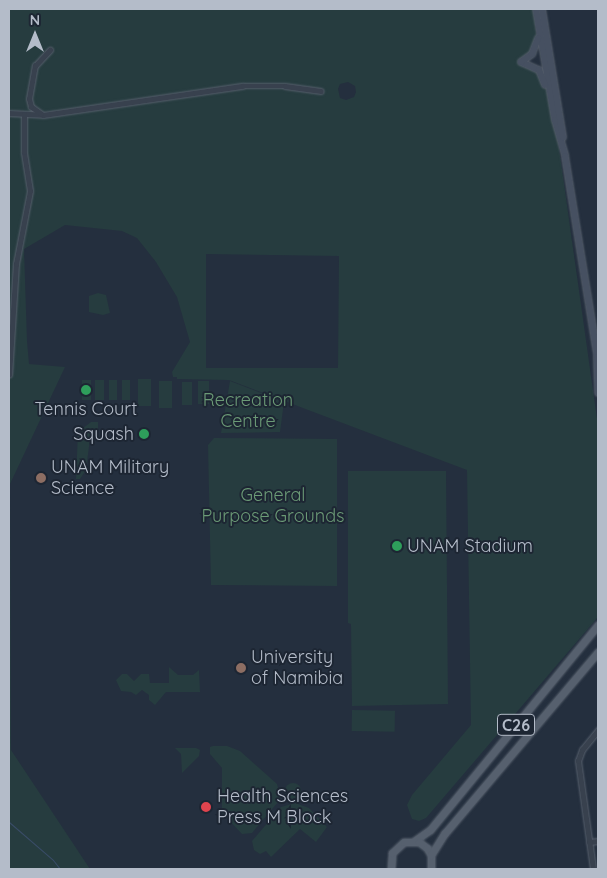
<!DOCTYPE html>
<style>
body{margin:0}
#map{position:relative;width:607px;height:878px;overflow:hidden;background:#242f3e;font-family:Quicksand,sans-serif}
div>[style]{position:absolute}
.green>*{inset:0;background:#263c3f;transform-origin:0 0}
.round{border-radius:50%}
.stream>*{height:1px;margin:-0.5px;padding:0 0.5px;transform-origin:0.5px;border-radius:0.5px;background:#394c67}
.roads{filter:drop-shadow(0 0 1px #565f6c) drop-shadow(0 0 1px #565f6c)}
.street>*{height:4.5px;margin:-2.25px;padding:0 2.25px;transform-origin:2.25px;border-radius:2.25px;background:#38414e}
.secondary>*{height:6px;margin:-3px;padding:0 3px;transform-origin:3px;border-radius:3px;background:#465061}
.primary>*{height:7px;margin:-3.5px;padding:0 3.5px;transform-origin:3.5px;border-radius:3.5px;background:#56606e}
.dots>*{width:14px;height:14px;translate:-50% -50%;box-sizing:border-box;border:2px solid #1d2633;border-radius:50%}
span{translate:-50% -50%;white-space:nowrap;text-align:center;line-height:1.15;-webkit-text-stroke:4px #1d2633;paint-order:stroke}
.shield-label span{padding:1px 4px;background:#1d2633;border:1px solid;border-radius:4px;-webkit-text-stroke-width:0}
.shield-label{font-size:16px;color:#b4bcc9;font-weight:700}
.park-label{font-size:18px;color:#6b9a76}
.poi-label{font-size:18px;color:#b4bcc9}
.right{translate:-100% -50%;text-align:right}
.left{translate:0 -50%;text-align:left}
.frame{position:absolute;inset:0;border:10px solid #b4bcc9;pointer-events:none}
.north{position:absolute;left:10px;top:10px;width:50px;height:50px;-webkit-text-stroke:4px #1d2633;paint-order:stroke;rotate:0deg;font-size:14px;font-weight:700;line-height:20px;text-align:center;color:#b4bcc9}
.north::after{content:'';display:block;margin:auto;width:18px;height:22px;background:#b4bcc9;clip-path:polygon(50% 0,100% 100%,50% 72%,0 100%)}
</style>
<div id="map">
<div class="green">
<i style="clip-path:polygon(evenodd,9px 9px,534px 9px,537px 44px,522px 62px,535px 67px,544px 80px,555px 120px,598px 426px,598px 617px,426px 818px,419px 821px,412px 819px,407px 805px,412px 795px,471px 725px,467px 470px,229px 380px,177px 379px,177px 377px,173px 377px,172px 372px,190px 342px,177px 297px,156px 262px,137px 238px,122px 231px,65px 225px,24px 249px,27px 341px,29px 364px,65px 367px,10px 484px,11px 750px,90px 869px,9px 869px,9px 9px,348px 82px,355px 86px,356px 92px,354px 97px,346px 100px,340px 98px,338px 89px,340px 84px,348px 82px,9px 9px,206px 254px,339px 256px,338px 368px,206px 368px,206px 254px)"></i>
<i style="clip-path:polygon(98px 293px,106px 295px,110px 313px,103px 315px,89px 312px,89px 296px)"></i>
<i style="left:138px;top:379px;width:13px;height:27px"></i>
<i style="left:82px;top:380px;width:9px;height:20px"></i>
<i style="left:95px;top:380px;width:9px;height:20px"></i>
<i style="left:109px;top:380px;width:8px;height:20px"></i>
<i style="left:122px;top:380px;width:8px;height:20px"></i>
<i style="left:159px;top:381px;width:13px;height:27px"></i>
<i style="left:198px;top:381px;width:11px;height:23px"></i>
<i style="clip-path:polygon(230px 381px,284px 402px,280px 432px,221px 433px)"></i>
<i style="left:182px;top:382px;width:10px;height:23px"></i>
<i style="clip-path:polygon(91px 422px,98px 422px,98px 431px,91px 431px,86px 470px,80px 479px,76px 479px,78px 432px)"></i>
<i style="clip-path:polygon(214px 438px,337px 439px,337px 586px,211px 585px,208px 445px)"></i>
<i style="clip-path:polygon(348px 471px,446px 471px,448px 704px,352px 706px,351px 624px,348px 623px)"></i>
<i style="clip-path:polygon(169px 667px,178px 675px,193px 675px,199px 670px,200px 692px,166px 692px,155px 705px,149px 700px,149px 695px,142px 690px,136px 695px,131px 692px,121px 691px,116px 680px,122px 674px,127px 674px,134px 681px,141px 674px,149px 674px,150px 683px,169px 683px)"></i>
<i style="left:352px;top:710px;width:43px;height:21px;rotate:1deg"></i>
<i style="clip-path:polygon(213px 746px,227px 746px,240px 751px,277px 784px,280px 796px,278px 802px,252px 833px,242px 834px,222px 813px,222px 768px,210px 754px,210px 747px)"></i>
<i style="clip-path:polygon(175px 748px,196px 748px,200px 750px,199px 756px,182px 773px,181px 754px)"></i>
<i class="round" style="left:285px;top:783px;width:16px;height:16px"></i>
<i style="clip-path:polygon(295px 803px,309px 808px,327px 827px,316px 842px,300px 829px,271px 857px,266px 851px,260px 854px,254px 850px,252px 841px,281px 807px)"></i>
</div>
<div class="stream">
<i style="left:9px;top:822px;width:58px;rotate:40.8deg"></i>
<i style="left:53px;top:860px;width:11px;rotate:52deg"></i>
</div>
<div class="roads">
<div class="street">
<i style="left:9px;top:113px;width:34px;rotate:3deg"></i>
<i style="left:43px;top:115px;width:202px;rotate:-8.3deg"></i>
<i style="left:243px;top:86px;width:42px"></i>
<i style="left:285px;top:86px;width:36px;rotate:8deg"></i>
<i style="left:41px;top:114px;width:12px;rotate:-145deg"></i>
<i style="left:31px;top:107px;width:8px;rotate:-104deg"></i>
<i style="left:29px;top:99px;width:34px;rotate:-80deg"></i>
<i style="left:35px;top:66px;width:22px;rotate:-47deg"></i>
<i style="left:9px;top:375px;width:111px;rotate:-86.4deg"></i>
<i style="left:16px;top:264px;width:74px;rotate:-79.1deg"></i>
<i style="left:30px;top:191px;width:39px;rotate:-99deg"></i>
<i style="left:24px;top:152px;width:37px;rotate:-90deg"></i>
<i style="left:589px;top:842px;width:9px;rotate:-6deg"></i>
<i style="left:593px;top:869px;width:109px;rotate:-97.9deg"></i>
<i style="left:578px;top:761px;width:12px;rotate:-70deg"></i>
<i style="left:582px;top:750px;width:26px;rotate:-51deg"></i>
</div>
<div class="secondary">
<i style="left:536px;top:9px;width:113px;rotate:80.3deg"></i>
<i style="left:555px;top:120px;width:37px;rotate:74deg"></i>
<i style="left:565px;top:156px;width:207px;rotate:80.8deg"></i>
<i style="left:542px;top:9px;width:130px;rotate:80.7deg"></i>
<i style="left:521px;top:62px;width:20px;rotate:24deg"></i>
<i style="left:539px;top:70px;width:16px;rotate:68deg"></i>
<i style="left:521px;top:62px;width:14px;rotate:-36deg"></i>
<i style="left:532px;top:54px;width:17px;rotate:-69deg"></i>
<i style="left:597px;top:357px;width:36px;rotate:88deg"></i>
</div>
<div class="primary">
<i style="left:414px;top:841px;width:19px;rotate:-35deg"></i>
<i style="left:430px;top:830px;width:265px;rotate:-50.7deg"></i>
<i style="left:391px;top:869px;width:16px;rotate:-86deg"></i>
<i style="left:392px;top:853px;width:16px;rotate:-43deg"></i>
<i style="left:404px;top:842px;width:15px"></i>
<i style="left:419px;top:842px;width:10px;rotate:37deg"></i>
<i style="left:427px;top:848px;width:8px;rotate:60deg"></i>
<i style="left:431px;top:869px;width:14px;rotate:-90deg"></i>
<i style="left:431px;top:855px;width:26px;rotate:-58deg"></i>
<i style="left:445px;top:833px;width:237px;rotate:-49.8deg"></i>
</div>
</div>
<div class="dots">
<i style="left:86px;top:390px;background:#2e9e5b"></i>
<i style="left:144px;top:434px;background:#2e9e5b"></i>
<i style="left:41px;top:478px;background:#8d6e63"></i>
<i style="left:397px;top:546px;background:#2e9e5b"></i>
<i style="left:241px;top:668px;background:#8d6e63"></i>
<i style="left:206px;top:807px;background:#e0444e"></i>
</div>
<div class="shield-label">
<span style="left:516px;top:725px">C26</span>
</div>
<div class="park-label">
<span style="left:248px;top:411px">Recreation<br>Centre</span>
<span style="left:273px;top:506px">General<br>Purpose Grounds</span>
</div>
<div class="poi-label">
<span style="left:86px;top:409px">Tennis Court</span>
<span class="right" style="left:134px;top:434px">Squash</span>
<span class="left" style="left:51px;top:478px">UNAM Military<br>Science</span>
<span class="left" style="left:407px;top:546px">UNAM Stadium</span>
<span class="left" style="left:251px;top:668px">University<br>of Namibia</span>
<span class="left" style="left:217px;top:807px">Health Sciences<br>Press M Block</span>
</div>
<div class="frame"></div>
<div class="north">N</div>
</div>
